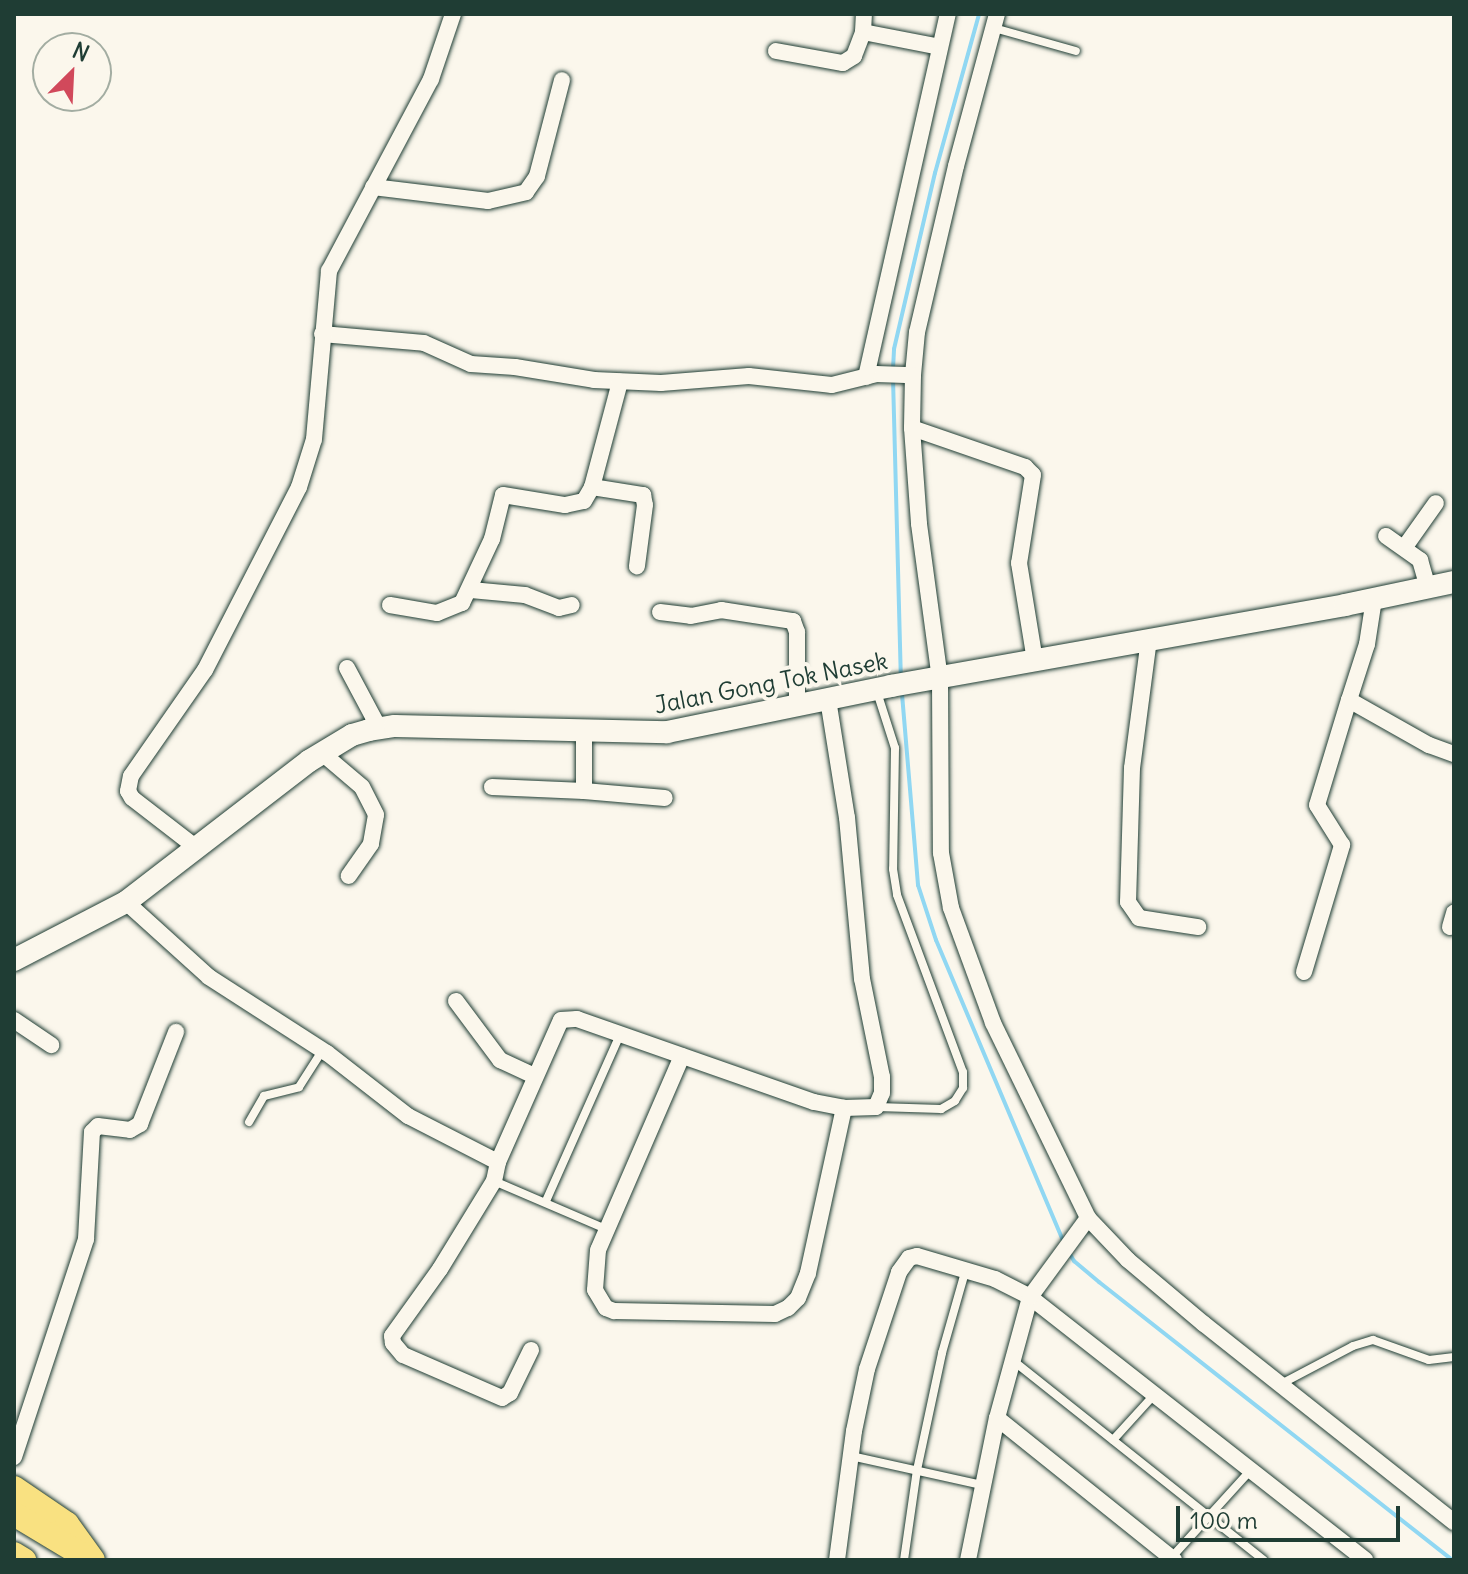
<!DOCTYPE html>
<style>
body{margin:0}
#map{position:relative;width:1468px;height:1574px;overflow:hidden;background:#fbf7ec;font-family:Delius,sans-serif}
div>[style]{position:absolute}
.stream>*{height:4px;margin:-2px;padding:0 2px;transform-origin:2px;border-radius:2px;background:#90d7f2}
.roads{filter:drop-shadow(0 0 2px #1f3d34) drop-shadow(0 0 2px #1f3d34)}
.service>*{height:8px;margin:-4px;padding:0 4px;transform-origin:4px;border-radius:4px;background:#fbf7ec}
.minor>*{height:16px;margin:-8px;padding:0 8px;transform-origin:8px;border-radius:8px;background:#fbf7ec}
.secondary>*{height:22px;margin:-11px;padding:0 11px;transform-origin:11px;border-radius:11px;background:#fbf7ec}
.primary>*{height:24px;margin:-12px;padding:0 12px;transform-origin:12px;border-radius:12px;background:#f9e181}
span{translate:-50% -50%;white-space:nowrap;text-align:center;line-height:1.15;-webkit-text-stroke:8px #fbf7ec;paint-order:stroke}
.street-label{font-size:24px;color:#1f3d34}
.frame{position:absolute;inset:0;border:16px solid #1f3d34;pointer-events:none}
.north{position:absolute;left:32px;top:32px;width:80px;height:80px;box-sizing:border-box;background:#fbf7ec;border:2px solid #a3ada2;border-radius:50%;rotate:24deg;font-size:22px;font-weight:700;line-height:32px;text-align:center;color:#1f3d34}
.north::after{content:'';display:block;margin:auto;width:28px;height:36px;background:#d1495b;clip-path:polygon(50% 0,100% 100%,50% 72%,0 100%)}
.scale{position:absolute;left:1176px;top:1506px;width:224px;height:36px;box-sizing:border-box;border:4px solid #1f3d34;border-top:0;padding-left:10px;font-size:24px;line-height:28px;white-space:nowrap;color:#1f3d34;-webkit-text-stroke:6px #fbf7ec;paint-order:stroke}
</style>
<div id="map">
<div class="stream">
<i style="left:893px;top:369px;width:20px;rotate:-87deg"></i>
<i style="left:894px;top:349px;width:181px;rotate:-76.9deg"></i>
<i style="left:935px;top:173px;width:165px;rotate:-74.5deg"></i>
<i style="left:893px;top:378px;width:299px;rotate:88.5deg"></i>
<i style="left:902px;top:694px;width:192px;rotate:85.2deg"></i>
<i style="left:918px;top:885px;width:58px;rotate:71.9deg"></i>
<i style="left:936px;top:940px;width:329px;rotate:67.1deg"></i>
<i style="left:1068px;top:1251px;width:12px;rotate:59deg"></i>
<i style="left:1074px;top:1261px;width:33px;rotate:40deg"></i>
<i style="left:1099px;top:1282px;width:449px;rotate:38.2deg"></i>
</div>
<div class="roads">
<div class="service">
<i style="left:994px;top:28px;width:85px;rotate:15.7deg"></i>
<i style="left:877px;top:692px;width:59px;rotate:72.2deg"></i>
<i style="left:895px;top:748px;width:121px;rotate:90.9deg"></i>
<i style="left:893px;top:869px;width:26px;rotate:81deg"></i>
<i style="left:897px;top:895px;width:189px;rotate:69.6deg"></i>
<i style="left:963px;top:1072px;width:16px;rotate:90deg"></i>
<i style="left:963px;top:1088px;width:15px;rotate:122deg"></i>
<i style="left:955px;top:1101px;width:16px;rotate:150deg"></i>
<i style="left:941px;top:1109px;width:64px;rotate:-178.2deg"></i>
<i style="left:249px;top:1122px;width:30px;rotate:-60deg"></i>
<i style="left:264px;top:1096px;width:36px;rotate:-14deg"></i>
<i style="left:299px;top:1087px;width:43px;rotate:-57.4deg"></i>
<i style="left:494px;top:1181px;width:122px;rotate:23.2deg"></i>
<i style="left:546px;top:1201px;width:182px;rotate:-66deg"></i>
<i style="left:1011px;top:1359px;width:323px;rotate:38.5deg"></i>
<i style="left:1281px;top:1384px;width:81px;rotate:-27.8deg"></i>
<i style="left:1353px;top:1346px;width:21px;rotate:-17deg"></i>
<i style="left:1373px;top:1340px;width:59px;rotate:19.7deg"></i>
<i style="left:1429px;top:1360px;width:25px;rotate:-7deg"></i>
<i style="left:1113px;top:1440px;width:61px;rotate:-47.7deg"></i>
<i style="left:851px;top:1456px;width:134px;rotate:12.5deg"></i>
<i style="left:1171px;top:1558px;width:118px;rotate:-47.8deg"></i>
<i style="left:904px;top:1560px;width:91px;rotate:-81.8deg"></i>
<i style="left:917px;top:1470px;width:120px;rotate:-77.9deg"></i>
<i style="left:942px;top:1353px;width:87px;rotate:-74.1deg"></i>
</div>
<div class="minor">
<i style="left:997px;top:14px;width:157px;rotate:105.1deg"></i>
<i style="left:956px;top:166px;width:171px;rotate:103.2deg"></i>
<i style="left:917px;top:332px;width:43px;rotate:95.3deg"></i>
<i style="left:913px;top:375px;width:53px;rotate:91.1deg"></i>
<i style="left:912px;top:428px;width:96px;rotate:85.8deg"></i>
<i style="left:919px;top:524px;width:156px;rotate:82.3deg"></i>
<i style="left:940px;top:679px;width:174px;rotate:89.7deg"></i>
<i style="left:941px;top:853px;width:56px;rotate:79.7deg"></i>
<i style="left:951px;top:908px;width:122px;rotate:69.9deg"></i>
<i style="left:993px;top:1023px;width:217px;rotate:64deg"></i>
<i style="left:1088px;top:1218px;width:58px;rotate:46.4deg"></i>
<i style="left:1128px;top:1260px;width:99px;rotate:40.1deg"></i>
<i style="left:1204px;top:1324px;width:319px;rotate:38.4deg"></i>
<i style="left:863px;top:32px;width:18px;rotate:-87deg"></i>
<i style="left:776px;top:51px;width:68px;rotate:10.2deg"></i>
<i style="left:843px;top:63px;width:13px;rotate:-32deg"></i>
<i style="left:854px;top:56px;width:26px;rotate:-69deg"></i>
<i style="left:863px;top:32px;width:78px;rotate:11deg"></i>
<i style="left:373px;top:187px;width:116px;rotate:6.9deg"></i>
<i style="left:488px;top:201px;width:39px;rotate:-13deg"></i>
<i style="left:526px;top:192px;width:19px;rotate:-55deg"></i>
<i style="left:537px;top:176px;width:99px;rotate:-75.4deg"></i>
<i style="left:322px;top:334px;width:102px;rotate:5deg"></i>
<i style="left:424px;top:343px;width:51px;rotate:24.1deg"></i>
<i style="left:471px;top:364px;width:44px;rotate:3.9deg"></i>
<i style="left:515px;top:367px;width:80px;rotate:9.3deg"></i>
<i style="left:594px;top:380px;width:67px;rotate:2.6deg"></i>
<i style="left:661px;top:383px;width:88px;rotate:-4.5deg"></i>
<i style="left:749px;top:376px;width:83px;rotate:6.2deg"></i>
<i style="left:832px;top:385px;width:45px;rotate:-14deg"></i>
<i style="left:876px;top:374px;width:37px;rotate:2deg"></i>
<i style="left:866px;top:377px;width:372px;rotate:-77.3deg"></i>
<i style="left:912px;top:428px;width:120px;rotate:19deg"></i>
<i style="left:1025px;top:467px;width:11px;rotate:45deg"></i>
<i style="left:1033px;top:475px;width:89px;rotate:99deg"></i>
<i style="left:1019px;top:563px;width:99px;rotate:80.7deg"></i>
<i style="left:592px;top:487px;width:52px;rotate:8.9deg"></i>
<i style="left:643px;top:495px;width:10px;rotate:79deg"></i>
<i style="left:645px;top:505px;width:62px;rotate:97.5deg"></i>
<i style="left:1386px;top:536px;width:42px;rotate:35.2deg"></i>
<i style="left:1420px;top:560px;width:29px;rotate:74deg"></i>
<i style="left:1404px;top:548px;width:55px;rotate:-54.6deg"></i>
<i style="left:471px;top:590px;width:54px;rotate:5.3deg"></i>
<i style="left:525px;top:595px;width:36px;rotate:21deg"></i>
<i style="left:559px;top:608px;width:13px;rotate:-13deg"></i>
<i style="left:1374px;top:599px;width:46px;rotate:98.8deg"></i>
<i style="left:1367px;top:644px;width:59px;rotate:107.8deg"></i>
<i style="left:1349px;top:700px;width:92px;rotate:29.4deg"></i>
<i style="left:1429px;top:745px;width:27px;rotate:20deg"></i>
<i style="left:390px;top:605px;width:48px;rotate:9.7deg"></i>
<i style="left:437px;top:613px;width:27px;rotate:-22deg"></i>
<i style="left:462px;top:603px;width:71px;rotate:-64.9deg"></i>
<i style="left:492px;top:539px;width:45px;rotate:-76deg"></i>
<i style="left:503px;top:495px;width:63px;rotate:9.2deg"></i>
<i style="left:565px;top:505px;width:19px;rotate:-12deg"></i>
<i style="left:584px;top:501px;width:16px;rotate:-60deg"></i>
<i style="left:592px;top:487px;width:109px;rotate:-75.1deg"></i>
<i style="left:660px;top:612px;width:31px;rotate:7deg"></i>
<i style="left:691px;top:616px;width:31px;rotate:-11deg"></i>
<i style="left:721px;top:610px;width:73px;rotate:8.7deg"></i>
<i style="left:793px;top:621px;width:12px;rotate:70deg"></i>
<i style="left:797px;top:632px;width:74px;rotate:90deg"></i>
<i style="left:1149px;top:639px;width:130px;rotate:97.5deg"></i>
<i style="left:1132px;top:768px;width:134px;rotate:91.7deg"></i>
<i style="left:1128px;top:902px;width:19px;rotate:55deg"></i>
<i style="left:1139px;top:918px;width:60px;rotate:8.7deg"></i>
<i style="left:347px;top:668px;width:68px;rotate:61.9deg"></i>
<i style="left:584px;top:731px;width:60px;rotate:90deg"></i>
<i style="left:584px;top:791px;width:81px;rotate:4.9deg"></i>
<i style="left:322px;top:753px;width:52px;rotate:40.4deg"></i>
<i style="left:362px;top:787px;width:31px;rotate:63deg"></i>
<i style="left:376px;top:815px;width:29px;rotate:100deg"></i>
<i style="left:371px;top:844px;width:39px;rotate:125deg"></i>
<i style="left:492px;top:787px;width:92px;rotate:2.5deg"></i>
<i style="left:198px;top:849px;width:83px;rotate:-142.3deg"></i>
<i style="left:132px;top:798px;width:8px;rotate:-120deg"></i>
<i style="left:128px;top:791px;width:15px;rotate:-79deg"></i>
<i style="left:131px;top:776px;width:129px;rotate:-55.1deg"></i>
<i style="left:205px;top:670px;width:206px;rotate:-62.8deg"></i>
<i style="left:299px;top:487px;width:50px;rotate:-72.6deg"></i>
<i style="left:314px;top:439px;width:169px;rotate:-84.9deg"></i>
<i style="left:329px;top:271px;width:217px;rotate:-62deg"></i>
<i style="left:431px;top:79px;width:69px;rotate:-71.3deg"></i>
<i style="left:126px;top:902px;width:112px;rotate:42.1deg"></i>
<i style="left:209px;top:977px;width:140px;rotate:32.8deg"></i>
<i style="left:327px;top:1053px;width:103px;rotate:37.9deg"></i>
<i style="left:408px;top:1116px;width:101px;rotate:27.1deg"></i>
<i style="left:1450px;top:927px;width:15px;rotate:-74deg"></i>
<i style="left:1304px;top:972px;width:133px;rotate:-73.3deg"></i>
<i style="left:1342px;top:845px;width:47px;rotate:-122deg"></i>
<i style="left:1317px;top:805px;width:110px;rotate:-73.1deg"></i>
<i style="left:456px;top:1001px;width:74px;rotate:53.3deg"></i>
<i style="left:500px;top:1060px;width:38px;rotate:25deg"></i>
<i style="left:14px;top:1020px;width:45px;rotate:34deg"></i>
<i style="left:682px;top:1056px;width:211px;rotate:113.4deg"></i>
<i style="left:598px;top:1250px;width:40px;rotate:94.3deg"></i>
<i style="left:595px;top:1290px;width:21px;rotate:59deg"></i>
<i style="left:606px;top:1308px;width:9px;rotate:21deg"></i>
<i style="left:614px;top:1311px;width:161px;rotate:1.1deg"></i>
<i style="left:775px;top:1314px;width:14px;rotate:-25deg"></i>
<i style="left:788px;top:1308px;width:14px;rotate:-45deg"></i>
<i style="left:798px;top:1298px;width:27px;rotate:-68deg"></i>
<i style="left:808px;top:1273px;width:169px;rotate:-77.7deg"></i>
<i style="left:531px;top:1350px;width:48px;rotate:116deg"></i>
<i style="left:510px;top:1393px;width:9px;rotate:148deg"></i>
<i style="left:502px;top:1398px;width:108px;rotate:-156.5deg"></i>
<i style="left:403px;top:1355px;width:16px;rotate:-130deg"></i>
<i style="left:393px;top:1343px;width:7px;rotate:-98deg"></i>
<i style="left:392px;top:1336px;width:82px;rotate:-54.4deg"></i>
<i style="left:440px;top:1269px;width:103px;rotate:-58.5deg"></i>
<i style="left:494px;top:1181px;width:19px;rotate:-78deg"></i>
<i style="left:498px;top:1162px;width:155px;rotate:-66.1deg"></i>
<i style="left:561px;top:1020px;width:16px;rotate:-4deg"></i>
<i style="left:577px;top:1019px;width:251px;rotate:19.3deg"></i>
<i style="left:814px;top:1102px;width:31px;rotate:11deg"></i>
<i style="left:844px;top:1108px;width:32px;rotate:-2deg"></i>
<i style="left:876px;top:1107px;width:15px;rotate:-67deg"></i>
<i style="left:882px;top:1093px;width:16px;rotate:-90deg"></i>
<i style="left:882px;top:1077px;width:100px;rotate:-101.5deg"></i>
<i style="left:862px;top:979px;width:162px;rotate:-95.3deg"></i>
<i style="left:847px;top:818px;width:120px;rotate:-99.1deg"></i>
<i style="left:997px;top:1418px;width:227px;rotate:38.7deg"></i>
<i style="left:14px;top:1457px;width:230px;rotate:-71.7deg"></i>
<i style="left:86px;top:1239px;width:107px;rotate:-86.8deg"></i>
<i style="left:92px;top:1132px;width:8px;rotate:-45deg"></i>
<i style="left:98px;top:1126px;width:32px;rotate:7deg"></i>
<i style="left:130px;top:1130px;width:12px;rotate:-31deg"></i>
<i style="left:140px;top:1124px;width:99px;rotate:-68.6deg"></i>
<i style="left:837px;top:1560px;width:130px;rotate:-82.5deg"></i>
<i style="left:854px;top:1431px;width:63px;rotate:-78.2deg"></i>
<i style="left:867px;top:1369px;width:102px;rotate:-71.7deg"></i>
<i style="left:899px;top:1272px;width:17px;rotate:-54deg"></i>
<i style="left:909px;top:1258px;width:8px;rotate:-14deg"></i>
<i style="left:917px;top:1256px;width:81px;rotate:16.4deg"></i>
<i style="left:995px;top:1279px;width:39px;rotate:27deg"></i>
<i style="left:1030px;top:1297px;width:426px;rotate:38.1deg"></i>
<i style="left:968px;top:1560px;width:145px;rotate:-78.5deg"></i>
<i style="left:997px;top:1418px;width:125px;rotate:-74.7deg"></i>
<i style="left:1030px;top:1297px;width:98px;rotate:-53.7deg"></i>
</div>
<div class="secondary">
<i style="left:14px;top:960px;width:126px;rotate:-27.4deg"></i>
<i style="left:126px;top:902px;width:231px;rotate:-37.6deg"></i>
<i style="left:309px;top:761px;width:50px;rotate:-31.2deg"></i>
<i style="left:352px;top:735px;width:18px;rotate:-16deg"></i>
<i style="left:369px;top:730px;width:26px;rotate:-9deg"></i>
<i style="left:395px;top:726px;width:272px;rotate:1.3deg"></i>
<i style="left:667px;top:732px;width:229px;rotate:-11.6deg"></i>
<i style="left:891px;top:686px;width:461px;rotate:-10.1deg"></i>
<i style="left:1345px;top:605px;width:111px;rotate:-11.9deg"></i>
</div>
<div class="primary">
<i style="left:14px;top:1488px;width:64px;rotate:34.2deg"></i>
<i style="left:67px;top:1524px;width:44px;rotate:54.2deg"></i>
<i style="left:14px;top:1514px;width:82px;rotate:31deg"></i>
<i style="left:14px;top:1554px;width:12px;rotate:31deg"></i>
</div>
</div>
<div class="street-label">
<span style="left:771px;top:683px;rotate:-11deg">Jalan Gong Tok Nasek</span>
</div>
<div class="frame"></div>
<div class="north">N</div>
<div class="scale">100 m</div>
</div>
